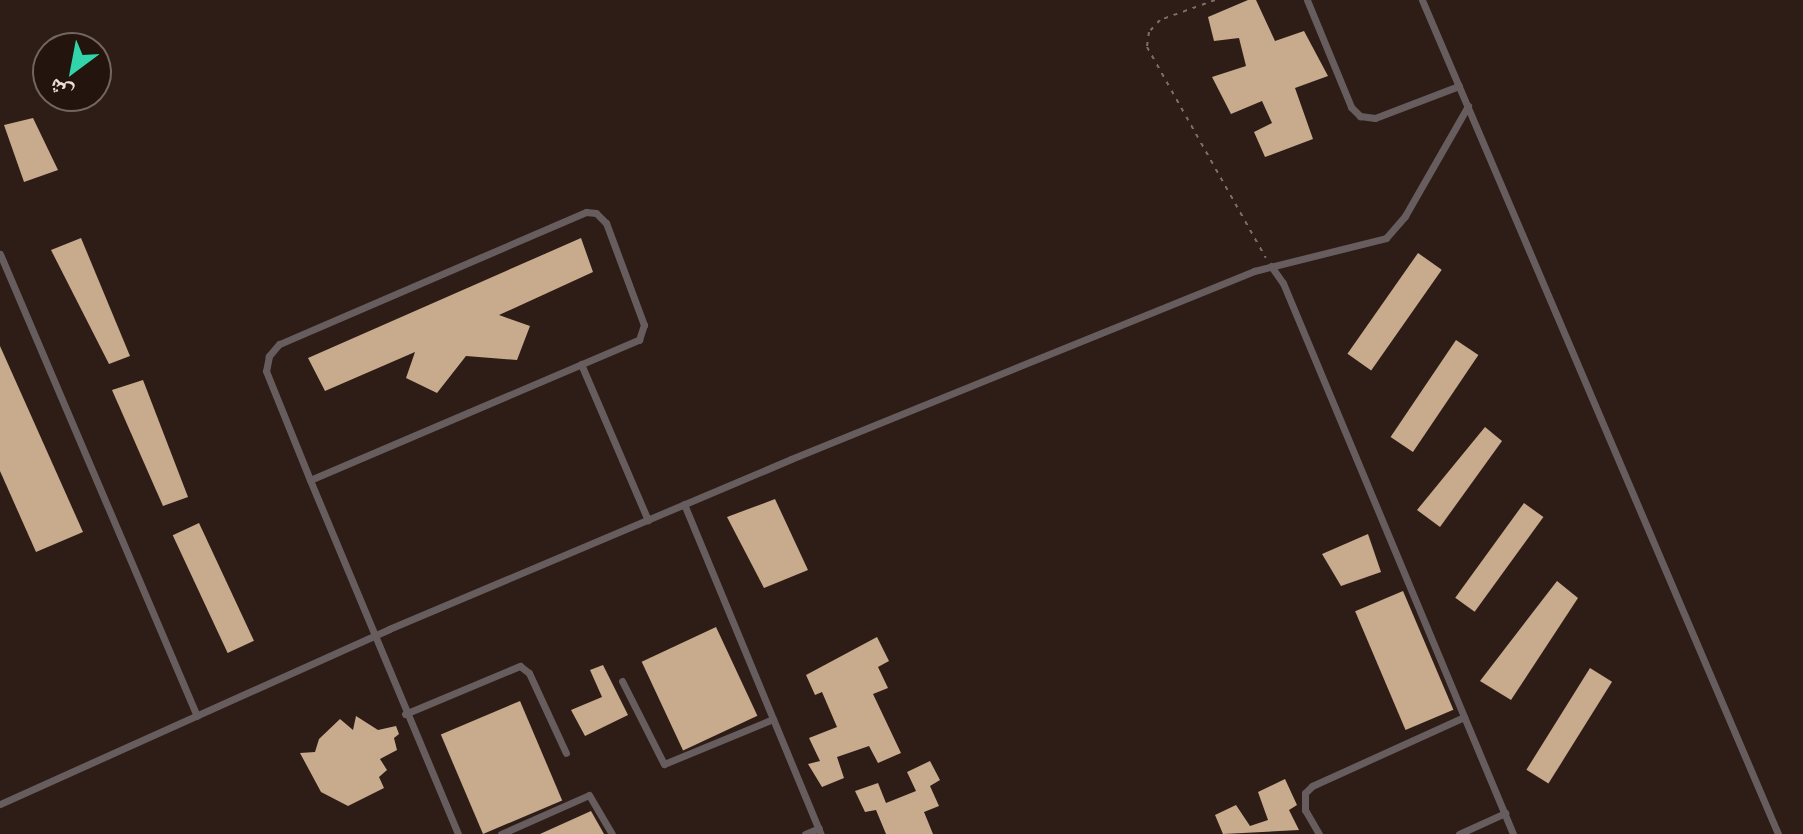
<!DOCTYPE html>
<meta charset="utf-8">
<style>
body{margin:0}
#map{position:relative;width:1803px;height:834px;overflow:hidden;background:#2e1d17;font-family:Ubuntu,"Noto Naskh Arabic",sans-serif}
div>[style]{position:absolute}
.building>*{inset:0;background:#c8aa8d;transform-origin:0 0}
.path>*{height:2px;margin-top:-1px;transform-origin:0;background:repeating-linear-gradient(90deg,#7d6e69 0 4px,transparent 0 10px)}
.lane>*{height:7px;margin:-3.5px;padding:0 3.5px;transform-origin:3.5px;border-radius:3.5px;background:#675d5e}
span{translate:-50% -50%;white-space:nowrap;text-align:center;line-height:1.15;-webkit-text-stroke:8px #24140e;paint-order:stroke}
.north{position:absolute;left:32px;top:32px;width:80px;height:80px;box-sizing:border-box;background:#24140e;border:2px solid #746560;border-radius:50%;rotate:212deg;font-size:22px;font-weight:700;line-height:32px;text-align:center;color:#ecdfdb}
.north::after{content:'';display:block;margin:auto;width:28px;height:36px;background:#32d4a9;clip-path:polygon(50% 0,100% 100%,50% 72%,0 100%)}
</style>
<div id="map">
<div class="building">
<i style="clip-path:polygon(1248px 0,1256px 0,1275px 41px,1304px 31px,1328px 76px,1295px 88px,1313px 139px,1265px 157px,1254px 132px,1272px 123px,1262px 101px,1231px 114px,1212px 77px,1246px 66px,1239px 38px,1214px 41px,1208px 17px)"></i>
<i style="clip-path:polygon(33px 118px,58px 170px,24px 182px,4px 125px)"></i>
<i style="clip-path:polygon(81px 238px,130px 356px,109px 364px,51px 250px)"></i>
<i style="clip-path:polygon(581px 238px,593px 272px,499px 315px,530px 326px,517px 360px,466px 356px,437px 393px,406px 378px,415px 352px,325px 391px,308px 358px)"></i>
<i style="left:1418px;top:253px;width:29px;height:123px;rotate:35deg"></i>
<i style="left:1456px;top:340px;width:27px;height:117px;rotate:34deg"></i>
<i style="clip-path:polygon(0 346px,83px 532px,36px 552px,0 471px)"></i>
<i style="clip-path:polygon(143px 380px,188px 497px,163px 506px,112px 390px)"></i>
<i style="clip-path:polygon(1485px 427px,1502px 441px,1440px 527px,1417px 510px)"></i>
<i style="clip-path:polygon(775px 499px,808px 570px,764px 588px,727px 517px)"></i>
<i style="left:1524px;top:503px;width:24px;height:117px;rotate:36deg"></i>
<i style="left:199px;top:523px;width:130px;height:29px;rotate:65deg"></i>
<i style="clip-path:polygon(1368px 534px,1381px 572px,1341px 586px,1322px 554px)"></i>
<i style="clip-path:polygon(1557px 581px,1578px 598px,1511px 700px,1480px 681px)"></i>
<i style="left:1403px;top:591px;width:129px;height:52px;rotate:67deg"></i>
<i style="left:716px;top:627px;width:98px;height:82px;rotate:65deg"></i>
<i style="clip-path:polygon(877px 637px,889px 661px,878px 667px,888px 688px,873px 694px,901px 753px,878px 763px,869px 746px,837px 757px,844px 778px,822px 787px,808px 764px,820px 761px,809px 738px,837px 727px,822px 692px,815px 695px,806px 675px)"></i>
<i style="clip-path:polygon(603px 665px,628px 715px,585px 736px,571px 710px,602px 697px,590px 670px)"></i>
<i style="left:1590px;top:668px;width:26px;height:120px;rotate:32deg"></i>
<i style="left:520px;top:701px;width:108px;height:86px;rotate:67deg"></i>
<i style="clip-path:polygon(356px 716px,378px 730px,396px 726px,399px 734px,394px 738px,397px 750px,380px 759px,387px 770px,379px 777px,384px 788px,348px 806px,321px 792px,300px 753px,315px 752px,319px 739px,340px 719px,353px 730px)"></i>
<i style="clip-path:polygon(930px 761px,940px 780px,930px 786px,939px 806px,924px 812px,933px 834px,886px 834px,876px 810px,865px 812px,855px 791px,878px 783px,886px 803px,916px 791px,907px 772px)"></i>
<i style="clip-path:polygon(1285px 779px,1297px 805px,1289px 810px,1299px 830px,1223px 834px,1215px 815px,1236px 805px,1250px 826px,1268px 820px,1258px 792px)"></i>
<i style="clip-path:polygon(591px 811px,604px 834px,540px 834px)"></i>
</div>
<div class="path">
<i style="left:1215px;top:0;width:59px;rotate:160deg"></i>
<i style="left:1160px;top:20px;width:16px;rotate:133deg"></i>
<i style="left:1149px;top:32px;width:15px;rotate:98deg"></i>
<i style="left:1147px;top:47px;width:242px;rotate:60.6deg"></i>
</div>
<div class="lane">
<i style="left:1307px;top:0;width:116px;rotate:67.6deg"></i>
<i style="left:1351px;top:107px;width:13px;rotate:45deg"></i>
<i style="left:1360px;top:116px;width:15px;rotate:8deg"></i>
<i style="left:1375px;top:118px;width:90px;rotate:-20.9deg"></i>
<i style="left:1422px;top:0;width:907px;rotate:66.88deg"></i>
<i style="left:0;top:254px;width:502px;rotate:66.91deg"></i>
<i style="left:1271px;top:266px;width:21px;rotate:55deg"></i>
<i style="left:1283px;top:283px;width:597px;rotate:67.34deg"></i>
<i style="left:581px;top:364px;width:170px;rotate:66.8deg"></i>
<i style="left:310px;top:480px;width:358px;rotate:-23.1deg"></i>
<i style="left:639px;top:340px;width:16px;rotate:-72deg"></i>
<i style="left:644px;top:325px;width:109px;rotate:-110.4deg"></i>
<i style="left:606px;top:223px;width:14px;rotate:-135deg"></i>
<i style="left:596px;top:213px;width:10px;rotate:-174deg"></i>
<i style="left:586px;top:212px;width:334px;rotate:156.7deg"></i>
<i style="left:279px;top:344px;width:16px;rotate:130deg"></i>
<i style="left:269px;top:356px;width:15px;rotate:101deg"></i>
<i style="left:266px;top:371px;width:118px;rotate:68deg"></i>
<i style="left:310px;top:480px;width:384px;rotate:67.3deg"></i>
<i style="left:684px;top:504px;width:357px;rotate:67.5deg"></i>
<i style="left:622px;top:681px;width:93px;rotate:63.2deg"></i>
<i style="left:664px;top:764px;width:118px;rotate:-22.4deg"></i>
<i style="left:405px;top:714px;width:125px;rotate:-22.7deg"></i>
<i style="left:520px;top:666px;width:11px;rotate:38deg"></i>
<i style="left:529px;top:673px;width:88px;rotate:65.2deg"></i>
<i style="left:0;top:804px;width:427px;rotate:-24.2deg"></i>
<i style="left:389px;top:629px;width:436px;rotate:-22.9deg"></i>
<i style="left:791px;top:459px;width:500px;rotate:-22.1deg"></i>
<i style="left:1254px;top:271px;width:136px;rotate:-14deg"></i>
<i style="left:1386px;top:238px;width:29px;rotate:-49deg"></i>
<i style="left:1405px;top:216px;width:127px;rotate:-60.2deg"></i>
<i style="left:501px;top:834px;width:96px;rotate:-23.9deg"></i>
<i style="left:589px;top:795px;width:45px;rotate:59.5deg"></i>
<i style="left:805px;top:834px;width:15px;rotate:-23deg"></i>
<i style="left:1319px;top:834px;width:28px;rotate:-120deg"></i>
<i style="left:1305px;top:810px;width:17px;rotate:-90deg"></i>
<i style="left:1305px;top:793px;width:10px;rotate:-45deg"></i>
<i style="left:1312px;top:786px;width:167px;rotate:-24.4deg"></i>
<i style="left:1459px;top:834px;width:51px;rotate:-24.5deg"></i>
</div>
<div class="north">ش</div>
</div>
